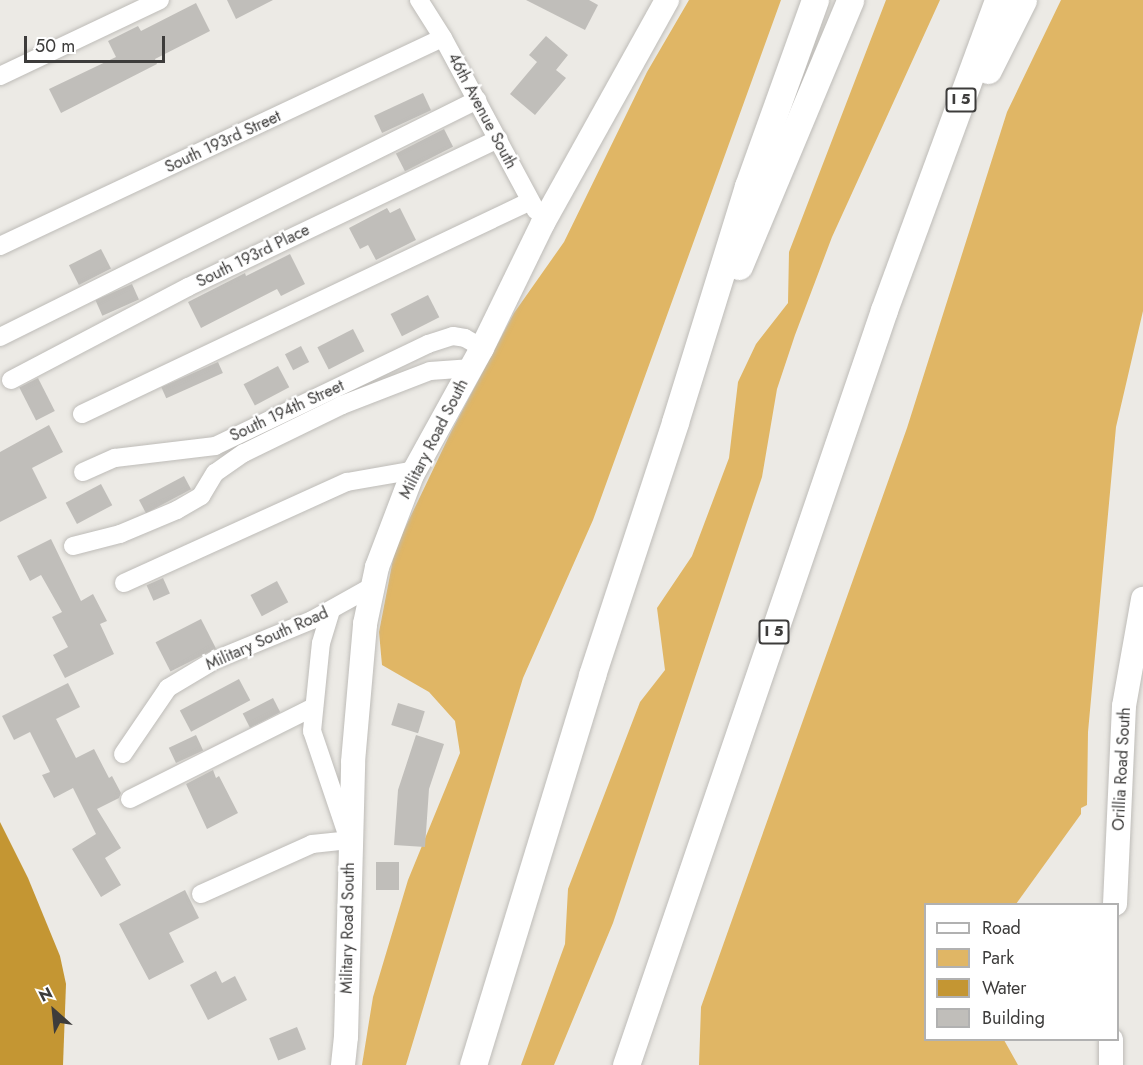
<!DOCTYPE html>
<style>
body{margin:0}
#map{position:relative;width:1143px;height:1065px;overflow:hidden;background:#eceae5;font-family:Jost,sans-serif}
div>[style]{position:absolute}
.green>*{inset:0;background:#e0b665}
.water>*{inset:0;background:#c49633}
.building>*{inset:0;background:#c0beba;transform-origin:0 0}
.roads{filter:drop-shadow(0 0 2px #bebcb8) drop-shadow(0 0 2px #bebcb8)}
.minor>*{height:18px;margin:-9px;padding:0 9px;transform-origin:9px;border-radius:9px;background:#fff}
.major>*{height:24px;margin:-12px;padding:0 12px;transform-origin:12px;border-radius:12px;background:#fff}
.highway>*{height:27px;margin:-13.5px;padding:0 13.5px;transform-origin:13.5px;border-radius:13.5px;background:#fff}
span{translate:-50% -50%;white-space:nowrap;text-align:center;line-height:1.15;-webkit-text-stroke:4.5px #fff;paint-order:stroke}
.shield-label span{padding:2px 4px;background:#fff;border:2px solid;border-radius:4px;-webkit-text-stroke-width:0}
.shield-label{font-size:15px;color:#3d3c3b;font-weight:700}
.street-label{font-size:16px;color:#3d3c3b}
.legend{position:absolute;left:924px;top:903px;width:195px;height:138px;box-sizing:border-box;background:#fff;border:2px solid #b1b1b1;margin:0;padding:8px 10px;list-style:none;font-size:18px;color:#3d3c3b}
.legend li{display:flex;align-items:center;gap:12px;height:30px}
.legend b{width:30px;border:2px solid #b1b1b1}
.north{position:absolute;left:24px;top:981px;width:60px;height:60px;-webkit-text-stroke:4px #fff;paint-order:stroke;rotate:333deg;font-size:16px;font-weight:700;line-height:24px;text-align:center;color:#3d3c3b}
.north::after{content:'';display:block;margin:auto;width:21px;height:27px;background:#3d3c3b;clip-path:polygon(50% 0,100% 100%,50% 72%,0 100%)}
.scale{position:absolute;left:24px;top:36px;width:141px;height:27px;box-sizing:border-box;border:3px solid #3d3c3b;border-top:0;padding-left:8px;font-size:18px;line-height:21px;white-space:nowrap;color:#3d3c3b;-webkit-text-stroke:4px #fff;paint-order:stroke}
</style>
<div id="map">
<div class="green">
<i style="clip-path:polygon(689px 0,781px 0,593px 520px,523px 678px,406px 1065px,362px 1065px,373px 997px,408px 880px,460px 753px,455px 721px,429px 692px,382px 665px,379px 632px,395px 549px,451px 432px,514px 313px,564px 242px,647px 72px)"></i>
<i style="clip-path:polygon(886px 0,940px 0,832px 237px,795px 335px,777px 389px,762px 477px,613px 923px,554px 1065px,521px 1065px,565px 944px,568px 889px,640px 702px,665px 670px,657px 608px,692px 556px,729px 458px,738px 382px,756px 344px,788px 303px,789px 252px)"></i>
<i style="clip-path:polygon(1061px 0,1143px 0,1143px 311px,1116px 427px,1088px 732px,1087px 805px,1081px 808px,1081px 814px,1016px 904px,926px 904px,926px 1040px,1004px 1040px,1018px 1065px,699px 1065px,701px 1007px,907px 428px,1007px 112px)"></i>
</div>
<div class="water">
<i style="clip-path:polygon(0 822px,28px 878px,60px 956px,66px 984px,63px 1065px,0 1065px)"></i>
</div>
<div class="building">
<i style="clip-path:polygon(227px 0,273px 0,236px 19px)"></i>
<i style="clip-path:polygon(526px 0,589px 0,598px 5px,585px 30px)"></i>
<i style="clip-path:polygon(196px 3px,210px 31px,155px 59px,157px 64px,61px 113px,49px 89px,116px 57px,108px 41px,138px 26px,141px 31px)"></i>
<i style="clip-path:polygon(546px 36px,568px 55px,556px 70px,566px 78px,535px 115px,510px 94px,537px 62px,529px 55px)"></i>
<i style="left:423px;top:93px;width:19px;height:54px;rotate:65deg"></i>
<i style="left:444px;top:129px;width:20px;height:54px;rotate:63deg"></i>
<i style="clip-path:polygon(387px 208px,390px 213px,400px 208px,416px 240px,376px 260px,368px 245px,360px 249px,349px 228px)"></i>
<i style="left:101px;top:249px;width:22px;height:36px;rotate:63deg"></i>
<i style="clip-path:polygon(290px 254px,305px 284px,281px 296px,277px 289px,201px 328px,188px 302px,245px 273px,246px 276px)"></i>
<i style="left:132px;top:284px;width:17px;height:40px;rotate:66deg"></i>
<i style="left:428px;top:295px;width:25px;height:42px;rotate:63deg"></i>
<i style="left:353px;top:329px;width:25px;height:40px;rotate:63deg"></i>
<i style="left:301px;top:346px;width:18px;height:18px;rotate:63deg"></i>
<i style="left:218px;top:362px;width:12px;height:62px;rotate:66deg"></i>
<i style="left:278px;top:366px;width:24px;height:39px;rotate:62deg"></i>
<i style="left:38px;top:378px;width:37px;height:21px;rotate:63deg"></i>
<i style="clip-path:polygon(49px 425px,63px 452px,32px 468px,47px 498px,0 522px,0 452px)"></i>
<i style="left:184px;top:476px;width:15px;height:51px;rotate:62deg"></i>
<i style="left:101px;top:484px;width:24px;height:40px;rotate:62deg"></i>
<i style="clip-path:polygon(51px 539px,81px 601px,93px 594px,107px 621px,100px 624px,114px 654px,65px 678px,53px 655px,68px 647px,52px 617px,62px 612px,41px 575px,30px 581px,17px 556px)"></i>
<i style="left:163px;top:578px;width:17px;height:18px;rotate:66deg"></i>
<i style="left:277px;top:581px;width:24px;height:30px;rotate:62deg"></i>
<i style="left:201px;top:619px;width:33px;height:51px;rotate:63deg"></i>
<i style="left:239px;top:679px;width:24px;height:67px;rotate:62deg"></i>
<i style="clip-path:polygon(68px 683px,80px 707px,56px 719px,76px 758px,94px 749px,109px 778px,112px 776px,121px 793px,119px 798px,97px 809px,121px 848px,105px 858px,121px 885px,101px 897px,72px 849px,96px 834px,73px 788px,54px 798px,42px 775px,50px 772px,30px 732px,14px 740px,2px 716px)"></i>
<i style="left:273px;top:698px;width:16px;height:34px;rotate:63deg"></i>
<i style="left:398px;top:703px;width:28px;height:23px;rotate:17deg"></i>
<i style="left:196px;top:735px;width:17px;height:30px;rotate:65deg"></i>
<i style="clip-path:polygon(416px 735px,444px 744px,429px 789px,425px 847px,394px 845px,398px 790px)"></i>
<i style="clip-path:polygon(213px 770px,216px 778px,219px 776px,238px 813px,207px 829px,186px 784px)"></i>
<i style="left:399px;top:862px;width:28px;height:23px;rotate:90deg"></i>
<i style="clip-path:polygon(185px 890px,199px 918px,169px 933px,184px 962px,149px 980px,119px 924px)"></i>
<i style="clip-path:polygon(216px 971px,222px 983px,235px 976px,247px 1000px,208px 1020px,190px 985px)"></i>
<i style="left:297px;top:1027px;width:24px;height:30px;rotate:68deg"></i>
</div>
<div class="roads">
<div class="minor">
<i style="left:419px;top:0;width:45px;rotate:57.7deg"></i>
<i style="left:443px;top:38px;width:196px;rotate:61.7deg"></i>
<i style="left:0;top:76px;width:177px;rotate:-25.4deg"></i>
<i style="left:0;top:246px;width:489px;rotate:-25.2deg"></i>
<i style="left:0;top:337px;width:533px;rotate:-26.42deg"></i>
<i style="left:11px;top:380px;width:200px;rotate:-27.7deg"></i>
<i style="left:188px;top:287px;width:344px;rotate:-25.5deg"></i>
<i style="left:82px;top:414px;width:496px;rotate:-25.4deg"></i>
<i style="left:83px;top:472px;width:35px;rotate:-24deg"></i>
<i style="left:115px;top:458px;width:101px;rotate:-6.8deg"></i>
<i style="left:215px;top:446px;width:236px;rotate:-25.6deg"></i>
<i style="left:428px;top:344px;width:26px;rotate:-18deg"></i>
<i style="left:453px;top:336px;width:12px;rotate:9deg"></i>
<i style="left:465px;top:338px;width:20px;rotate:30deg"></i>
<i style="left:73px;top:546px;width:49px;rotate:-14.3deg"></i>
<i style="left:120px;top:534px;width:62px;rotate:-22.8deg"></i>
<i style="left:177px;top:510px;width:28px;rotate:-30deg"></i>
<i style="left:201px;top:496px;width:27px;rotate:-59deg"></i>
<i style="left:215px;top:473px;width:35px;rotate:-35deg"></i>
<i style="left:244px;top:453px;width:109px;rotate:-26.1deg"></i>
<i style="left:342px;top:405px;width:94px;rotate:-21.1deg"></i>
<i style="left:430px;top:371px;width:42px;rotate:-4.1deg"></i>
<i style="left:124px;top:583px;width:245px;rotate:-24.4deg"></i>
<i style="left:347px;top:482px;width:69px;rotate:-10deg"></i>
<i style="left:123px;top:754px;width:80px;rotate:-55.7deg"></i>
<i style="left:168px;top:688px;width:55px;rotate:-30.8deg"></i>
<i style="left:215px;top:660px;width:105px;rotate:-22.4deg"></i>
<i style="left:312px;top:620px;width:70px;rotate:-29.1deg"></i>
<i style="left:130px;top:799px;width:206px;rotate:-26.6deg"></i>
<i style="left:201px;top:894px;width:122px;rotate:-24.2deg"></i>
<i style="left:312px;top:844px;width:37px;rotate:-6deg"></i>
<i style="left:349px;top:840px;width:115px;rotate:-108.7deg"></i>
<i style="left:312px;top:731px;width:88px;rotate:-84.2deg"></i>
<i style="left:321px;top:643px;width:34px;rotate:-73deg"></i>
</div>
<div class="major">
<i style="left:1115px;top:904px;width:198px;rotate:-87.4deg"></i>
<i style="left:1124px;top:706px;width:109px;rotate:-79.9deg"></i>
<i style="left:343px;top:1065px;width:28px;rotate:-84deg"></i>
<i style="left:346px;top:1037px;width:275px;rotate:-88.5deg"></i>
<i style="left:353px;top:762px;width:139px;rotate:-85deg"></i>
<i style="left:365px;top:624px;width:58px;rotate:-78.1deg"></i>
<i style="left:377px;top:567px;width:98px;rotate:-69.2deg"></i>
<i style="left:412px;top:475px;width:145px;rotate:-61.1deg"></i>
<i style="left:482px;top:348px;width:139px;rotate:-64deg"></i>
<i style="left:543px;top:223px;width:255px;rotate:-60.9deg"></i>
<i style="left:1111px;top:1065px;width:25px;rotate:-90deg"></i>
</div>
<div class="highway">
<i style="left:988px;top:70px;width:78px;rotate:-63.4deg"></i>
<i style="left:739px;top:266px;width:288px;rotate:-67.3deg"></i>
<i style="left:473px;top:1065px;width:408px;rotate:-73deg"></i>
<i style="left:592px;top:675px;width:266px;rotate:-71.8deg"></i>
<i style="left:675px;top:422px;width:247px;rotate:-72.8deg"></i>
<i style="left:748px;top:186px;width:198px;rotate:-70.2deg"></i>
<i style="left:626px;top:1065px;width:798px;rotate:-71.13deg"></i>
<i style="left:884px;top:310px;width:330px;rotate:-69.8deg"></i>
</div>
</div>
<div class="shield-label">
<span style="left:961px;top:100px">I 5</span>
<span style="left:774px;top:632px">I 5</span>
</div>
<div class="street-label">
<span style="left:482px;top:111px;rotate:62deg">46th Avenue South</span>
<span style="left:223px;top:142px;rotate:-25deg">South 193rd Street</span>
<span style="left:253px;top:256px;rotate:-26deg">South 193rd Place</span>
<span style="left:287px;top:411px;rotate:-25deg">South 194th Street</span>
<span style="left:434px;top:439px;rotate:-63deg">Military Road South</span>
<span style="left:267px;top:639px;rotate:-24deg">Military South Road</span>
<span style="left:1122px;top:769px;rotate:-87deg">Orillia Road South</span>
<span style="left:348px;top:928px;rotate:-89deg">Military Road South</span>
</div>
<ul class="legend">
<li><b style="height:8px;background:#fff"></b>Road</li>
<li><b style="height:16px;background:#e0b665"></b>Park</li>
<li><b style="height:16px;background:#c49633"></b>Water</li>
<li><b style="height:16px;background:#c0beba"></b>Building</li>
</ul>
<div class="north">N</div>
<div class="scale">50 m</div>
</div>
